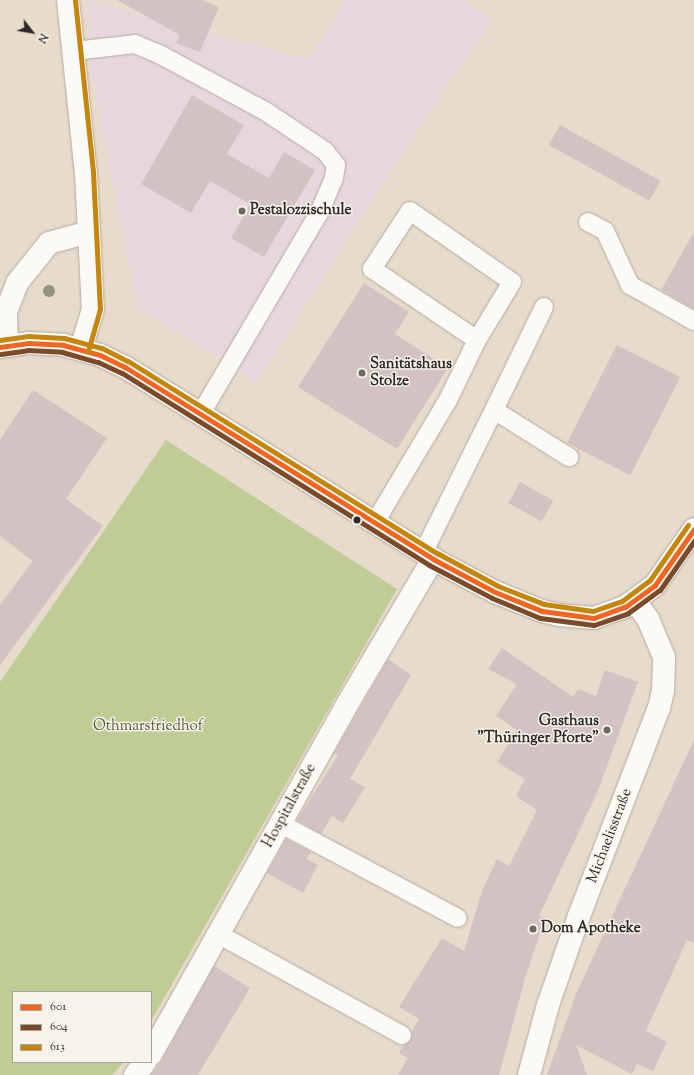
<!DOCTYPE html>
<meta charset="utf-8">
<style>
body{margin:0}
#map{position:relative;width:694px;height:1075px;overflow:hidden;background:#e7dbcb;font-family:"Sorts Mill Goudy",serif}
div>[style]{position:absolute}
.built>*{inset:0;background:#e8d6de}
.green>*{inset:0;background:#bfcc95}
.building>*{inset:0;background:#d3c2c2;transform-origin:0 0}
.roads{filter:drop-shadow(0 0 1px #b2aba0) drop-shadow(0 0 1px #b2aba0)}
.lane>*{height:18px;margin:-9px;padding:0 9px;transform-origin:9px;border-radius:9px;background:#fbfaf7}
.street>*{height:22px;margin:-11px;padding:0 11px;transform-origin:11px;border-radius:11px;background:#fbfaf7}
.primary>*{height:22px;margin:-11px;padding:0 11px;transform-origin:11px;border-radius:11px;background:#fbfaf7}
.bus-1>*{height:5px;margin:-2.5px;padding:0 2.5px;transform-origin:2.5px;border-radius:2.5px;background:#f26522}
.bus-2>*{height:5px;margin:-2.5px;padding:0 2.5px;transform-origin:2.5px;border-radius:2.5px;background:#7a4b2a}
.bus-3>*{height:5px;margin:-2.5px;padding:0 2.5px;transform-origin:2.5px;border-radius:2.5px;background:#c4870b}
.trees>*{width:12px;height:12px;margin:-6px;border-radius:50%;background:#93937d}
.dots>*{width:11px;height:11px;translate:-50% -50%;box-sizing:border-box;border:2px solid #f7f3e8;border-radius:50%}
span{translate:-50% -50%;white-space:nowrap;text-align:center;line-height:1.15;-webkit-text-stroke:3px #f7f3e8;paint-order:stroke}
.poi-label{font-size:15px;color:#2b2b2b;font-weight:700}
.left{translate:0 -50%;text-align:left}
.right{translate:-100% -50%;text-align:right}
.park-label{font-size:15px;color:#4e583e}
.street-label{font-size:15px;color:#2b2b2b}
.legend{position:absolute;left:12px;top:991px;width:140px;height:72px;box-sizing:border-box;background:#f7f3e8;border:1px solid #a5a39c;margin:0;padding:5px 7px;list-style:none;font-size:12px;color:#2b2b2b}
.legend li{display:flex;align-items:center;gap:8px;height:20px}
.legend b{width:20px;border:1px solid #a5a39c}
.north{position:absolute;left:12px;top:12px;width:40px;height:40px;-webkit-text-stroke:3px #f7f3e8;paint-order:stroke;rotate:121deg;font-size:11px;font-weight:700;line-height:16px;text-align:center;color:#2b2b2b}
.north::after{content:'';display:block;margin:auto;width:14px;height:18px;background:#2b2b2b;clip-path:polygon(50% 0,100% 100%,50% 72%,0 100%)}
</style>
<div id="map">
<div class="built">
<i style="clip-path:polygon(86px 0,309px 60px,345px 0,460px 0,492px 19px,427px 115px,254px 385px,242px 372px,138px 308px,91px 73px)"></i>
</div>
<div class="green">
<i style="clip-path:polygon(166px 440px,397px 589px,151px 1021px,151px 992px,13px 992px,13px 1062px,124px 1062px,112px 1075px,0 1075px,0 682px)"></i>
</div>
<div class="building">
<i style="clip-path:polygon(117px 0,202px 0,219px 7px,200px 52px,176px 43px,180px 35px)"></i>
<i style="clip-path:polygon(192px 95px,244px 125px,227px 154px,269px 178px,284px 152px,315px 170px,264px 257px,231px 238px,250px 204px,210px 181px,191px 213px,141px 184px)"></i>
<i style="left:560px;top:125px;width:115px;height:23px;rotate:29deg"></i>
<i style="clip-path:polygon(694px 232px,694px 309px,661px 290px)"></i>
<i style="clip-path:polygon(364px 283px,409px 312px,395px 334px,448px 368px,397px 449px,298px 387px)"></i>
<i style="left:617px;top:345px;width:71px;height:110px;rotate:27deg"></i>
<i style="clip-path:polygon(33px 390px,107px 438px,66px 499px,103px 526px,0 665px,0 605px,33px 561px,0 536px,0 440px)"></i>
<i style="left:520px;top:482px;width:38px;height:24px;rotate:29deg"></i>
<i style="clip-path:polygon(502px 648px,573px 697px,578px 689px,596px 696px,605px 670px,638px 682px,597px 793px,539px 916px,545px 918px,526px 975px,499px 1075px,398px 1075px,408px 1058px,399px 1053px,404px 1045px,411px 1040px,412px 1031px,419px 1019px,399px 1007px,442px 938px,464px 951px,482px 891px,497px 859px,509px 866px,537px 810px,516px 796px,525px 779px,497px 762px,517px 730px,496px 716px,517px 684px,488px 669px)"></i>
<i style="clip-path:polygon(388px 659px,411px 675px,350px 779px,365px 787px,343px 823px,332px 816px,321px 834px,297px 820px,338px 755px,334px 753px)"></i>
<i style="clip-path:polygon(694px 740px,694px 943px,687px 940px,646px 1031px,667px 1042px,653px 1071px,637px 1064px,632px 1074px,576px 1045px,587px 1075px,547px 1075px,576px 994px)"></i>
<i style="clip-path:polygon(286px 839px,311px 852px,306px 859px,318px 865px,303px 893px,267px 873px)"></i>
<i style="clip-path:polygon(214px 966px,250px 988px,198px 1075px,151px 1075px,162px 1060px)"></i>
</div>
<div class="roads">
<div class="lane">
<i style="left:74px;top:51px;width:61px;rotate:-6.5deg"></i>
<i style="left:135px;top:44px;width:26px;rotate:23deg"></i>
<i style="left:159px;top:54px;width:120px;rotate:28.3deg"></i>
<i style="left:265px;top:111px;width:72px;rotate:33.7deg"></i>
<i style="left:325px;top:151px;width:18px;rotate:52deg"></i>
<i style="left:336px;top:165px;width:13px;rotate:99deg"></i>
<i style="left:334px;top:178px;width:38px;rotate:113deg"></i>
<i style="left:319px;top:213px;width:232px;rotate:120.5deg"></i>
<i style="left:588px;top:222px;width:19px;rotate:28deg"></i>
<i style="left:605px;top:231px;width:60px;rotate:65.2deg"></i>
<i style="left:630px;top:285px;width:73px;rotate:29.4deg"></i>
<i style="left:544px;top:307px;width:114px;rotate:115.9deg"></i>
<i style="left:494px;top:410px;width:89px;rotate:32.1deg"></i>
<i style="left:374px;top:524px;width:144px;rotate:-59.2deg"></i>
<i style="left:448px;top:400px;width:67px;rotate:-64.2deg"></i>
<i style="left:477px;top:340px;width:127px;rotate:-145.9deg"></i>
<i style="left:372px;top:269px;width:69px;rotate:-56.8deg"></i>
<i style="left:410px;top:211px;width:124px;rotate:34.8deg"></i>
<i style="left:512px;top:282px;width:68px;rotate:121.1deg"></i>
<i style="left:423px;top:553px;width:160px;rotate:-63.6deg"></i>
<i style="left:281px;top:824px;width:200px;rotate:28deg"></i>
<i style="left:218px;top:934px;width:210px;rotate:28.8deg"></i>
</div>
<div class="street">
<i style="left:68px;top:0;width:174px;rotate:84.1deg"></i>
<i style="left:86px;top:173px;width:136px;rotate:87.1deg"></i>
<i style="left:93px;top:309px;width:42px;rotate:106.7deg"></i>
<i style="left:7px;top:345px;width:33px;rotate:-92deg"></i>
<i style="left:6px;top:312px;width:31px;rotate:-69deg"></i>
<i style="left:17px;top:283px;width:51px;rotate:-51.3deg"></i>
<i style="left:49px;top:243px;width:41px;rotate:-15.4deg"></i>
<i style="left:151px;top:1054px;width:397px;rotate:-60.7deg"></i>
<i style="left:345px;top:708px;width:173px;rotate:-59.4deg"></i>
<i style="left:135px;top:1075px;width:16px;rotate:-52deg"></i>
<i style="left:529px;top:1075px;width:73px;rotate:-74.8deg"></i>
<i style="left:548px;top:1005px;width:94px;rotate:-70.8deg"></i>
<i style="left:579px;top:916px;width:223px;rotate:-69deg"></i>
<i style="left:659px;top:708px;width:18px;rotate:-77deg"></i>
<i style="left:663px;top:690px;width:33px;rotate:-88deg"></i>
<i style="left:664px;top:657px;width:41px;rotate:-112.8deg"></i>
<i style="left:648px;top:619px;width:22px;rotate:-126deg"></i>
</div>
<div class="primary">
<i style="left:0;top:347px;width:28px;rotate:-8deg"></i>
<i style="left:28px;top:343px;width:35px;rotate:3deg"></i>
<i style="left:63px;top:345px;width:38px;rotate:15deg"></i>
<i style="left:100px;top:355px;width:28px;rotate:26deg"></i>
<i style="left:125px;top:367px;width:363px;rotate:31.9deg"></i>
<i style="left:433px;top:559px;width:70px;rotate:28deg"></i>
<i style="left:495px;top:592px;width:51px;rotate:22deg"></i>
<i style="left:542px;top:611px;width:17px;rotate:13deg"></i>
<i style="left:559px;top:615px;width:35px;rotate:5deg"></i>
<i style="left:594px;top:618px;width:33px;rotate:-20deg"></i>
<i style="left:625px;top:607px;width:37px;rotate:-36deg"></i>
<i style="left:655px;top:585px;width:68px;rotate:-55.1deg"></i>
</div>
</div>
<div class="bus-1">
<i style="left:0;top:347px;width:28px;rotate:-8deg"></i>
<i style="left:28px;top:343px;width:35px;rotate:3deg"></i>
<i style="left:63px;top:345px;width:38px;rotate:15deg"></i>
<i style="left:100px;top:355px;width:28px;rotate:26deg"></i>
<i style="left:125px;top:367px;width:363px;rotate:31.9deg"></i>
<i style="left:433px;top:559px;width:70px;rotate:28deg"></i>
<i style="left:495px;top:592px;width:51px;rotate:22deg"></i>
<i style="left:542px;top:611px;width:52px;rotate:7.7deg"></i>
<i style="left:594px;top:618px;width:33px;rotate:-20deg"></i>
<i style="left:625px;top:607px;width:37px;rotate:-36deg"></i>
<i style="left:655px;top:585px;width:68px;rotate:-55.1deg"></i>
</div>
<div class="bus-2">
<i style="left:1px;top:354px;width:27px;rotate:-8deg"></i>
<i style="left:28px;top:350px;width:34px;rotate:3deg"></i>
<i style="left:62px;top:352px;width:37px;rotate:16deg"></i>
<i style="left:98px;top:362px;width:26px;rotate:25deg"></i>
<i style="left:122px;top:373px;width:362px;rotate:32deg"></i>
<i style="left:429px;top:565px;width:71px;rotate:27.6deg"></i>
<i style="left:492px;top:598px;width:52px;rotate:22.6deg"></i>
<i style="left:540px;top:618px;width:54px;rotate:7.4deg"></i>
<i style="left:594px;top:625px;width:36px;rotate:-19deg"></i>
<i style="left:628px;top:613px;width:39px;rotate:-36deg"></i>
<i style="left:660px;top:590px;width:60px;rotate:-55.2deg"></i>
</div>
<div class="bus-3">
<i style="left:75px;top:0;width:173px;rotate:84deg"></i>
<i style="left:93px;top:172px;width:137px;rotate:87.1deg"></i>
<i style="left:100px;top:309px;width:44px;rotate:105.9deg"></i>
<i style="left:0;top:340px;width:28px;rotate:-8deg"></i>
<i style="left:28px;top:336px;width:36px;rotate:3deg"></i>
<i style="left:64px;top:338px;width:39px;rotate:15deg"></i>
<i style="left:102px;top:348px;width:29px;rotate:27deg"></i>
<i style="left:128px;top:361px;width:364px;rotate:31.9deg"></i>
<i style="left:437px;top:553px;width:69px;rotate:28.4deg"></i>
<i style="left:498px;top:586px;width:49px;rotate:21.4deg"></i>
<i style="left:544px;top:604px;width:49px;rotate:8.1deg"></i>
<i style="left:593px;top:611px;width:31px;rotate:-19deg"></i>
<i style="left:622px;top:601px;width:35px;rotate:-37deg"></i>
<i style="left:650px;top:580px;width:67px;rotate:-55.4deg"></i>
</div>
<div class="trees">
<i style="left:49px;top:291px"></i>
</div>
<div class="dots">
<i style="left:242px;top:211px;background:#6d6963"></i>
<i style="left:362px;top:373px;background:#6d6963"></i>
<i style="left:357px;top:520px;background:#2b2b2b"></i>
<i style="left:607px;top:730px;background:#6d6963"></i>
<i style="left:533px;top:929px;background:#6d6963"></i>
</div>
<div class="poi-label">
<span class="left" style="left:250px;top:211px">Pestalozzischule</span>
<span class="left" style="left:370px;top:373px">Sanitätshaus<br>Stolze</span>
<span class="right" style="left:599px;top:730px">Gasthaus<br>"Thüringer Pforte"</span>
<span class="left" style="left:541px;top:929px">Dom Apotheke</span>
</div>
<div class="park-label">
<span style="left:148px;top:727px">Othmarsfriedhof</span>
</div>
<div class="street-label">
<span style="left:290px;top:806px;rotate:-61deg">Hospitalstraße</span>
<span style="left:610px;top:836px;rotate:-69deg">Michaelisstraße</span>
</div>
<ul class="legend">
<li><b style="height:5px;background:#f26522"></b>601</li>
<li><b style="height:5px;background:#7a4b2a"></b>604</li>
<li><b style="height:5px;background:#c4870b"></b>613</li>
</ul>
<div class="north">N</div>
</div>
